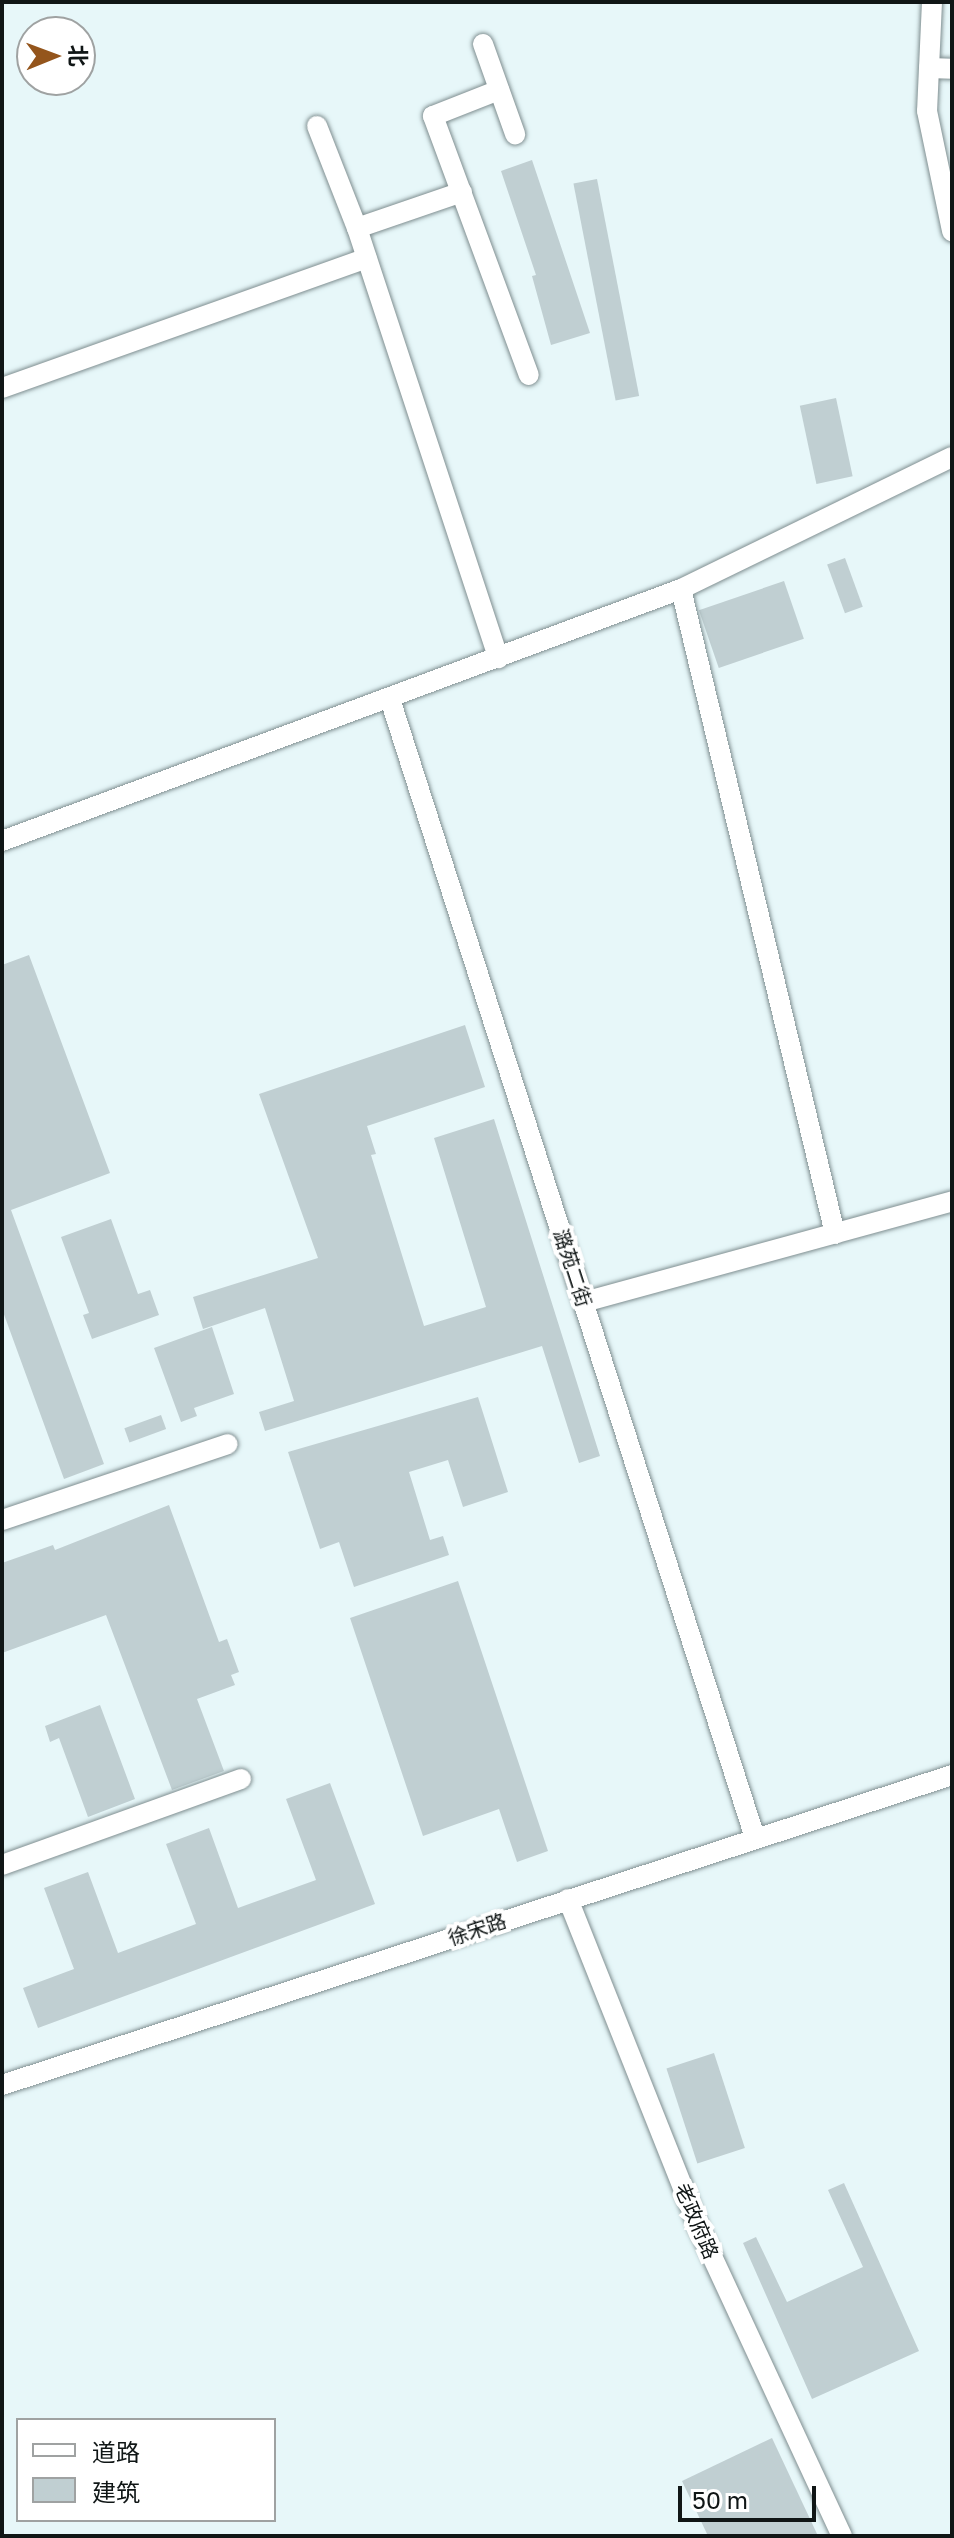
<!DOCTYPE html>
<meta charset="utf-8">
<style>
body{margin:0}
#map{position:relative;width:954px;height:2538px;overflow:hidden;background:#e7f7f9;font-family:"Golos Text","Noto Sans SC",sans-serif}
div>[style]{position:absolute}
.building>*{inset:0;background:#c0cfd2;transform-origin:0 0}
.roads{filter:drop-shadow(0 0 2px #7f8e90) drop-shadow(0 0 2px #7f8e90)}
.minor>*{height:20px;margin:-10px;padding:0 10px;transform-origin:10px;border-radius:10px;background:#fff}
span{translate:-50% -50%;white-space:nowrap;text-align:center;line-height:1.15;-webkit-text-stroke:8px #fff;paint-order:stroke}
.street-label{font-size:20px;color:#101616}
.frame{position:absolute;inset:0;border:4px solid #101616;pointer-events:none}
.legend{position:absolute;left:16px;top:2418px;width:260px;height:104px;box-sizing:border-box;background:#fff;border:2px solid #9fa2a2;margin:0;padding:10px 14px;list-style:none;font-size:24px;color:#101616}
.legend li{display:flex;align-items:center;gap:16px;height:40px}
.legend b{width:40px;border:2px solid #9fa2a2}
.north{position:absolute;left:16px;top:16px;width:80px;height:80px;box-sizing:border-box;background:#fff;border:2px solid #9fa2a2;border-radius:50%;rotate:89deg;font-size:22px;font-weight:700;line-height:32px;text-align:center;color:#101616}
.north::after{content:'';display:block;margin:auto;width:28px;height:36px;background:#94551c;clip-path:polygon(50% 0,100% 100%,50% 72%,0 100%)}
.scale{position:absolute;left:678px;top:2486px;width:138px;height:36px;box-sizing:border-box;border:4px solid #101616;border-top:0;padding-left:10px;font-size:24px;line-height:28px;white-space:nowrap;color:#101616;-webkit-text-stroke:6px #fff;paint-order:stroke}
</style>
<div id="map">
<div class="building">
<i style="clip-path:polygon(532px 160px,590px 333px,551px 345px,532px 276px,536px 275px,501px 171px)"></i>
<i style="left:597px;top:179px;width:221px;height:24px;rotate:79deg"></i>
<i style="left:836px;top:398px;width:80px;height:37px;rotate:78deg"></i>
<i style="left:845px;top:558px;width:52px;height:19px;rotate:70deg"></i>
<i style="left:784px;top:581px;width:61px;height:90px;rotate:71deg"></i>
<i style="clip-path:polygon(29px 955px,110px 1173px,11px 1210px,104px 1464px,64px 1479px,2px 1309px,2px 965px)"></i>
<i style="clip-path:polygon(465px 1025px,485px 1087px,367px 1126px,376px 1154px,371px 1155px,424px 1326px,486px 1307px,434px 1138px,494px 1119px,600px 1456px,579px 1463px,542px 1346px,265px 1431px,259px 1412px,294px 1401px,265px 1308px,203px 1329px,193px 1297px,318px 1258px,259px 1094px)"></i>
<i style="clip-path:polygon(111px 1219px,138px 1294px,150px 1290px,159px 1315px,92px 1339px,83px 1315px,89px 1313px,61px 1237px)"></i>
<i style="clip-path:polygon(212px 1327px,234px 1394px,194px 1408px,197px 1416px,181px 1422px,154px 1348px)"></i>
<i style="clip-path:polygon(478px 1397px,508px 1492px,463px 1507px,448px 1460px,409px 1472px,430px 1540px,443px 1536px,449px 1555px,354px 1587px,339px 1542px,320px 1549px,288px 1452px)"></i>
<i style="left:161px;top:1415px;width:15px;height:39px;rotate:70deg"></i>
<i style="clip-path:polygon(169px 1505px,219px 1642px,227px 1639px,239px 1672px,231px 1675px,235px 1685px,197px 1699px,224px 1771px,172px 1790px,106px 1615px,2px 1653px,2px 1563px,53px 1545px,55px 1550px)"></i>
<i style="clip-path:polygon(458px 1581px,548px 1851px,517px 1862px,499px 1809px,423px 1836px,350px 1618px)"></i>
<i style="clip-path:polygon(100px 1705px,135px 1799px,88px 1817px,59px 1738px,50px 1742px,45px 1726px)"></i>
<i style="clip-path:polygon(330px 1783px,375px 1904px,38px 2028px,23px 1988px,74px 1969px,44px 1888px,88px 1872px,118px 1953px,196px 1924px,166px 1844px,209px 1828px,238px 1908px,316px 1880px,286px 1799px)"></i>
<i style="left:714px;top:2053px;width:100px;height:50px;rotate:72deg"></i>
<i style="clip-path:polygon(844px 2183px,919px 2351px,812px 2399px,743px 2243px,756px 2237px,787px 2302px,863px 2267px,828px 2190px)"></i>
<i style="clip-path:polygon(772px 2438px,818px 2536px,708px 2536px,682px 2481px)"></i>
</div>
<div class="roads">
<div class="minor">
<i style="left:932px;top:2px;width:109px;rotate:92.6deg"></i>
<i style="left:927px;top:111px;width:123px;rotate:78.2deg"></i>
<i style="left:483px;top:44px;width:96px;rotate:70.4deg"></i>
<i style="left:929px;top:68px;width:23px;rotate:2deg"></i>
<i style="left:499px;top:90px;width:71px;rotate:158.5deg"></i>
<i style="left:433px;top:116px;width:276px;rotate:69.7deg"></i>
<i style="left:317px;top:126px;width:110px;rotate:68.6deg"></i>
<i style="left:357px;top:228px;width:453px;rotate:71.8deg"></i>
<i style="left:357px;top:228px;width:111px;rotate:-18.9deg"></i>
<i style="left:2px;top:388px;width:387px;rotate:-19.6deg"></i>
<i style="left:681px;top:589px;width:663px;rotate:76.57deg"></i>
<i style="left:390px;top:699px;width:1196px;rotate:72.23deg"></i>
<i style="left:2px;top:841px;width:724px;rotate:-20.36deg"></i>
<i style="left:681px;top:589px;width:301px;rotate:-26deg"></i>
<i style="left:584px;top:1302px;width:382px;rotate:-15.3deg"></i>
<i style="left:2px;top:1520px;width:238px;rotate:-18.6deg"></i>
<i style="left:2px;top:1865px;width:254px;rotate:-19.8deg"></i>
<i style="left:568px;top:1899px;width:352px;rotate:68.3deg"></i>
<i style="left:698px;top:2226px;width:342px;rotate:65.1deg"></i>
<i style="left:2px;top:2085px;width:999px;rotate:-18.07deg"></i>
</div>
</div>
<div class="street-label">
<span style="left:573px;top:1268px;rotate:72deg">潞苑二街</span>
<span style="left:477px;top:1929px;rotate:-18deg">徐宋路</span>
<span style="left:697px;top:2221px;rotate:67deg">老政府路</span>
</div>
<div class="frame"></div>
<ul class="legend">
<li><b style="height:10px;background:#fff"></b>道路</li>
<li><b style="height:22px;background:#c0cfd2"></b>建筑</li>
</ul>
<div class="north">北</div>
<div class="scale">50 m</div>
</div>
